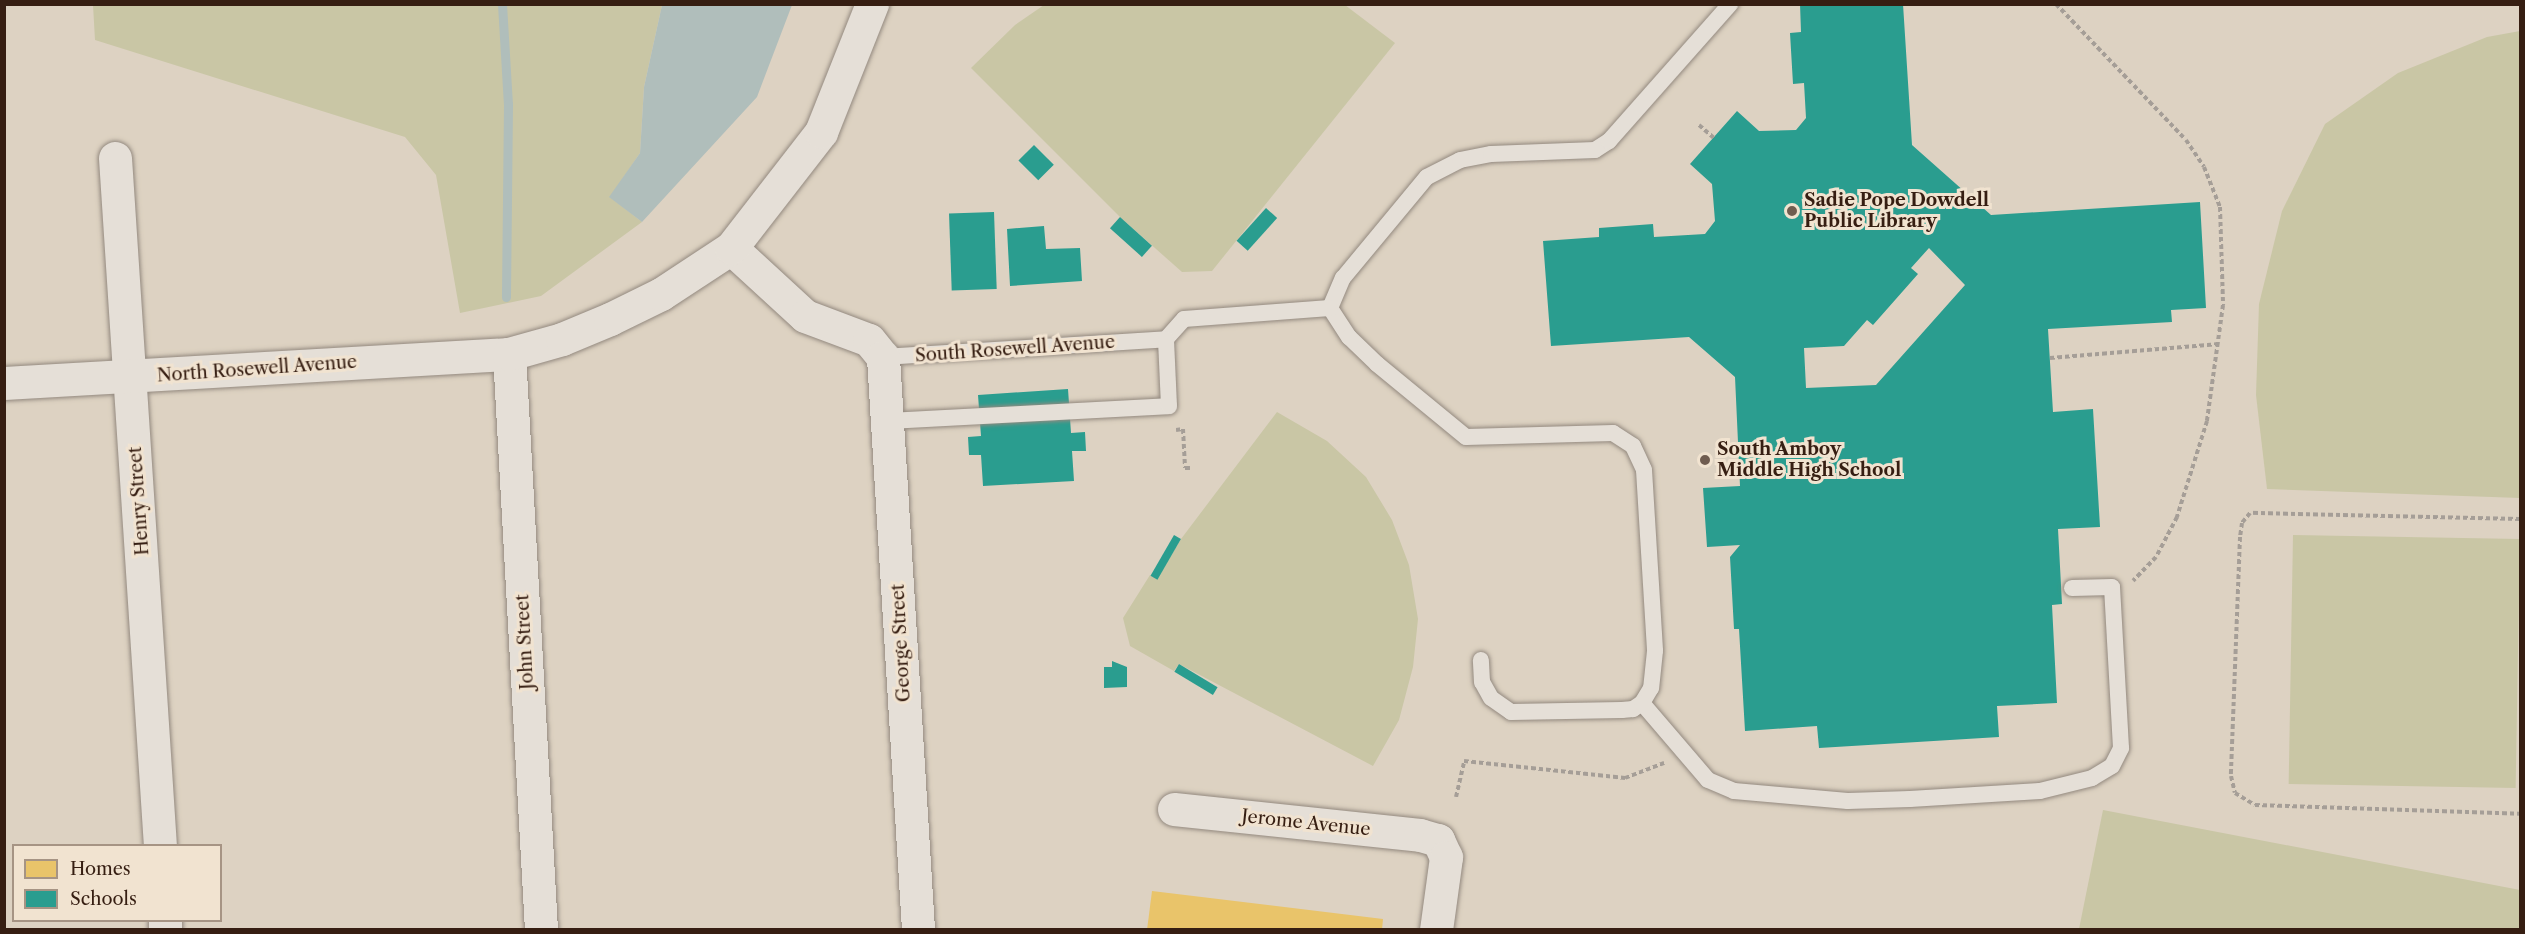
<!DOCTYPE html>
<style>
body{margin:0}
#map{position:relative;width:2525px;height:934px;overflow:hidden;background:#ddd2c2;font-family:"Libre Caslon Text",serif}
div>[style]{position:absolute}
.green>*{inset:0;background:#c9c6a5;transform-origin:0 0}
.water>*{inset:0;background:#b0bebb}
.homes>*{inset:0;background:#e9c46a}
.schools>*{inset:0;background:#2a9d8f;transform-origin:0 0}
.stream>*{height:9px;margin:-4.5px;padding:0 4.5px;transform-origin:4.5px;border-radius:4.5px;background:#b0bebb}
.path>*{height:4px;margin-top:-2px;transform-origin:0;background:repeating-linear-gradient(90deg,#a59e97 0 4.5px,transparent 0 7.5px)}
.roads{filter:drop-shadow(0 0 2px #93897f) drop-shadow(0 0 2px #93897f)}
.service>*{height:16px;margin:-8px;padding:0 8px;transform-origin:8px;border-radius:8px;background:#e5dfd7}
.minor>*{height:33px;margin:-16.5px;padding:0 16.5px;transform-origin:16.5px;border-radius:16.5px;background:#e5dfd7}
.dots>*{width:16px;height:16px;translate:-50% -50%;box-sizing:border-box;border:3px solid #f1e3d0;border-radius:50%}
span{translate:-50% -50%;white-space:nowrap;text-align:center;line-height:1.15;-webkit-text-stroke:6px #f1e3d0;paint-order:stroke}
.poi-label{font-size:18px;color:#361e12;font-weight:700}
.left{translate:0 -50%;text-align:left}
.street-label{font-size:18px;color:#361e12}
.frame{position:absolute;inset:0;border:6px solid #361e12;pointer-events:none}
.legend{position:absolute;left:12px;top:844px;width:210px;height:78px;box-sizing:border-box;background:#f1e3d0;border:2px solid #a69484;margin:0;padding:8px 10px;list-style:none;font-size:18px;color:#361e12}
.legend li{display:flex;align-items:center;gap:12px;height:30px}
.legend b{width:30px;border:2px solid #a69484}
</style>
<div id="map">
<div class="green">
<i style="clip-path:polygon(93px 5px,662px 5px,644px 87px,640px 153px,610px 197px,642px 222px,541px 296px,460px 313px,436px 175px,405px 137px,95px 40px)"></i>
<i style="clip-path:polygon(1044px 5px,1345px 5px,1395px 43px,1212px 271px,1182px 272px,1120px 217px,971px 68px,1015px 25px)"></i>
<i style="clip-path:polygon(2520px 31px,2520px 498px,2267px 489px,2256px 395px,2259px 304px,2282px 211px,2325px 124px,2398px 73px,2487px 37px)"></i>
<i style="clip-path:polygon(1277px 412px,1327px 441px,1366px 477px,1392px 520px,1409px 565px,1418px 619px,1413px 667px,1399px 720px,1373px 766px,1179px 664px,1174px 671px,1130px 646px,1123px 618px,1150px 575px,1157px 579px,1181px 539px)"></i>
<i style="left:2293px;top:535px;width:227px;height:249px;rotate:1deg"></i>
<i style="clip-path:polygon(2103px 810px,2520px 890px,2520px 929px,2079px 929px)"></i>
</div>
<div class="water">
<i style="clip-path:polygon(662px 5px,792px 5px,757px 97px,642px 222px,609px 197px,640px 153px,644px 87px)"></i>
</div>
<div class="homes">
<i style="clip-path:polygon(1152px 891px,1383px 919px,1382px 930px,1147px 930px)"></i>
</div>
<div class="schools">
<i style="clip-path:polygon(evenodd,1800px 4px,1903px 4px,1912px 145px,1991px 215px,2200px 202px,2206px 308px,2171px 310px,2172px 322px,2048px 329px,2053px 412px,2093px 409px,2100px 527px,2058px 529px,2062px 604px,2052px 605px,2057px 703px,1997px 706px,1999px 737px,1819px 748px,1817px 726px,1745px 731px,1739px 629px,1734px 629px,1730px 557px,1740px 545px,1707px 547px,1703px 488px,1740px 486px,1735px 377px,1689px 337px,1551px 346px,1543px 241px,1599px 237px,1599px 228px,1653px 224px,1654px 237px,1705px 234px,1715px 221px,1712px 184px,1690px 164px,1737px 111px,1759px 131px,1796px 130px,1806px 118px,1804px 83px,1793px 84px,1790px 33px,1801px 32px,1800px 4px,1929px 248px,1965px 285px,1876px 385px,1806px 388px,1804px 348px,1844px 346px,1867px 320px,1873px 325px,1918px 274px,1911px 268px,1929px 248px)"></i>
<i style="left:1034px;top:145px;width:28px;height:22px;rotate:45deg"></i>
<i style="left:1266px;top:208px;width:15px;height:44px;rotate:42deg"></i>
<i style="left:994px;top:212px;width:77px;height:45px;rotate:88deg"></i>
<i style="left:1120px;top:217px;width:43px;height:15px;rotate:42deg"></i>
<i style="clip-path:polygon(1044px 226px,1046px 249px,1080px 248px,1082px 281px,1010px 286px,1007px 229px)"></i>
<i style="clip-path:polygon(1068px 389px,1071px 433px,1085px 432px,1086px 451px,1072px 451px,1074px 481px,983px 486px,981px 455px,969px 455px,968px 437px,981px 436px,978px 395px)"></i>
<i style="left:1174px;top:535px;width:8px;height:47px;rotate:30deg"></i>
<i style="clip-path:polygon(1112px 661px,1127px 667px,1127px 687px,1104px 688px,1104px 667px,1112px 667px)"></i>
<i style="left:1179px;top:664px;width:45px;height:9px;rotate:31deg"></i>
</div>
<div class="stream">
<i style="left:502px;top:4px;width:100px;rotate:86.6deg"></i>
<i style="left:508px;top:104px;width:193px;rotate:90.6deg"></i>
</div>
<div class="path">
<i style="left:2056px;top:4px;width:188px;rotate:46.3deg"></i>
<i style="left:2186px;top:140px;width:32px;rotate:56deg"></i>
<i style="left:2204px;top:167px;width:43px;rotate:68.2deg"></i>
<i style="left:2220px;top:207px;width:98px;rotate:88.2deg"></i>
<i style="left:2223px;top:305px;width:117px;rotate:97.9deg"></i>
<i style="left:2207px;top:421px;width:101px;rotate:107.4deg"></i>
<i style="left:2177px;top:517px;width:45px;rotate:117.7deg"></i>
<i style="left:2156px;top:557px;width:33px;rotate:134deg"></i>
<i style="left:1699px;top:125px;width:20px;rotate:41deg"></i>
<i style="left:2050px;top:358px;width:170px;rotate:-4.7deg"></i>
<i style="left:1176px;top:430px;width:7px;rotate:-8deg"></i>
<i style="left:1183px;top:429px;width:39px;rotate:87deg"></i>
<i style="left:1185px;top:468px;width:8px"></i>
<i style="left:2520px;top:519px;width:270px;rotate:-178.7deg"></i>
<i style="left:2250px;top:513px;width:13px;rotate:129deg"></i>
<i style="left:2242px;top:523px;width:14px;rotate:98deg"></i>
<i style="left:2240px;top:537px;width:239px;rotate:92.2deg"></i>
<i style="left:2231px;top:776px;width:17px;rotate:77deg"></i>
<i style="left:2235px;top:793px;width:23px;rotate:31deg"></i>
<i style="left:2255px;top:805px;width:265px;rotate:1.9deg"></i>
<i style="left:1456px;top:797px;width:37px;rotate:-77deg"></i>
<i style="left:1464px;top:761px;width:162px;rotate:6deg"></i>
<i style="left:1625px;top:778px;width:42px;rotate:-21deg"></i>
</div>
<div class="roads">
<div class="service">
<i style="left:1330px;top:308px;width:35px;rotate:57deg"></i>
<i style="left:1349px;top:337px;width:39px;rotate:44deg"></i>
<i style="left:1377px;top:364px;width:115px;rotate:39.4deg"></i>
<i style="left:1466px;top:437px;width:147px;rotate:-1.6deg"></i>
<i style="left:1613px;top:433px;width:24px;rotate:33deg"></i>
<i style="left:1633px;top:446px;width:26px;rotate:65deg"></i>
<i style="left:1644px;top:470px;width:181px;rotate:86.5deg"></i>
<i style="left:1655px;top:651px;width:37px;rotate:96deg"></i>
<i style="left:1651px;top:688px;width:17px;rotate:121deg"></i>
<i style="left:1642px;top:703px;width:11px;rotate:146deg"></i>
<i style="left:1633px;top:709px;width:11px;rotate:175deg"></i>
<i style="left:1622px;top:710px;width:111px;rotate:179deg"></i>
<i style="left:1511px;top:712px;width:24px;rotate:-145deg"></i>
<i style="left:1491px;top:698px;width:18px;rotate:-119deg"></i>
<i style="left:1482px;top:682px;width:22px;rotate:-93deg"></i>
<i style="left:1330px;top:308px;width:33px;rotate:-67deg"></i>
<i style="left:1343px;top:278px;width:131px;rotate:-50.3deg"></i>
<i style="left:1427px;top:177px;width:37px;rotate:-27deg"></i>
<i style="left:1460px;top:160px;width:32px;rotate:-11deg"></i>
<i style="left:1491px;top:154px;width:104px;rotate:-2.2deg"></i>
<i style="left:1595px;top:150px;width:17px;rotate:-33deg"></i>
<i style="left:1609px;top:141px;width:183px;rotate:-48.5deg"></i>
<i style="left:883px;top:357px;width:284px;rotate:-3.6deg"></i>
<i style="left:1166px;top:339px;width:27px;rotate:-48deg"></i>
<i style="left:1184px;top:319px;width:146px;rotate:-4.3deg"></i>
<i style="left:887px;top:421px;width:282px;rotate:-3deg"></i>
<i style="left:1169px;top:406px;width:67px;rotate:-92.6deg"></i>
<i style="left:1642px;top:703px;width:101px;rotate:49.4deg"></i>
<i style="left:1708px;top:780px;width:28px;rotate:23deg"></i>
<i style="left:1734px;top:791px;width:114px;rotate:5deg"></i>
<i style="left:1848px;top:801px;width:62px;rotate:-1.8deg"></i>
<i style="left:1910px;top:799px;width:130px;rotate:-3.5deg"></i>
<i style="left:2040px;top:791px;width:54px;rotate:-14deg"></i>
<i style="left:2092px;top:778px;width:23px;rotate:-31deg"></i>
<i style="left:2112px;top:766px;width:20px;rotate:-63deg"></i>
<i style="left:2121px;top:748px;width:161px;rotate:-93.2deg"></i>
<i style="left:2112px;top:587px;width:40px;rotate:178.6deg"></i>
</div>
<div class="minor">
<i style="left:115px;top:158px;width:689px;rotate:86.26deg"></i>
<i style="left:731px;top:248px;width:100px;rotate:42.6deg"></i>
<i style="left:805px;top:316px;width:68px;rotate:20.6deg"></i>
<i style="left:869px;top:340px;width:22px;rotate:51deg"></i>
<i style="left:883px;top:357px;width:574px;rotate:86.5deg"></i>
<i style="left:509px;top:354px;width:577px;rotate:86.82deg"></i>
<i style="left:4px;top:383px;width:506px;rotate:-3.29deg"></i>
<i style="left:509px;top:354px;width:55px;rotate:-15.8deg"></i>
<i style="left:562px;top:339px;width:52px;rotate:-22.6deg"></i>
<i style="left:610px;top:319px;width:57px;rotate:-26.1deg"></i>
<i style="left:661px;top:294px;width:84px;rotate:-33.3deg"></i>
<i style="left:731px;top:248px;width:147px;rotate:-52.2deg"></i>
<i style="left:821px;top:132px;width:138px;rotate:-68.3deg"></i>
<i style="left:1174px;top:809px;width:247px;rotate:6deg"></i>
<i style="left:1420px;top:835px;width:19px;rotate:16deg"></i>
<i style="left:1438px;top:840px;width:19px;rotate:65deg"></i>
<i style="left:1446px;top:857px;width:74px;rotate:97.8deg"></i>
<i style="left:165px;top:920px;width:10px;rotate:90deg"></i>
</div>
</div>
<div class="dots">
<i style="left:1792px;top:211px;background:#705d50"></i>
<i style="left:1705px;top:460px;background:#705d50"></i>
</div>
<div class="poi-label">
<span class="left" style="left:1804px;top:211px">Sadie Pope Dowdell<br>Public Library</span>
<span class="left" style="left:1717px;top:460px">South Amboy<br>Middle High School</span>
</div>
<div class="street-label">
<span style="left:1015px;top:349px;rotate:-4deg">South Rosewell Avenue</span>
<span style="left:257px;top:369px;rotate:-4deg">North Rosewell Avenue</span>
<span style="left:139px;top:501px;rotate:-94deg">Henry Street</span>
<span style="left:525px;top:642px;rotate:-93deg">John Street</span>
<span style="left:901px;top:643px;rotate:-93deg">George Street</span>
<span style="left:1306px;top:823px;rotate:6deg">Jerome Avenue</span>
</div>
<div class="frame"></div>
<ul class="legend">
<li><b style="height:16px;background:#e9c46a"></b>Homes</li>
<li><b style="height:16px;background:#2a9d8f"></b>Schools</li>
</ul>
</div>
